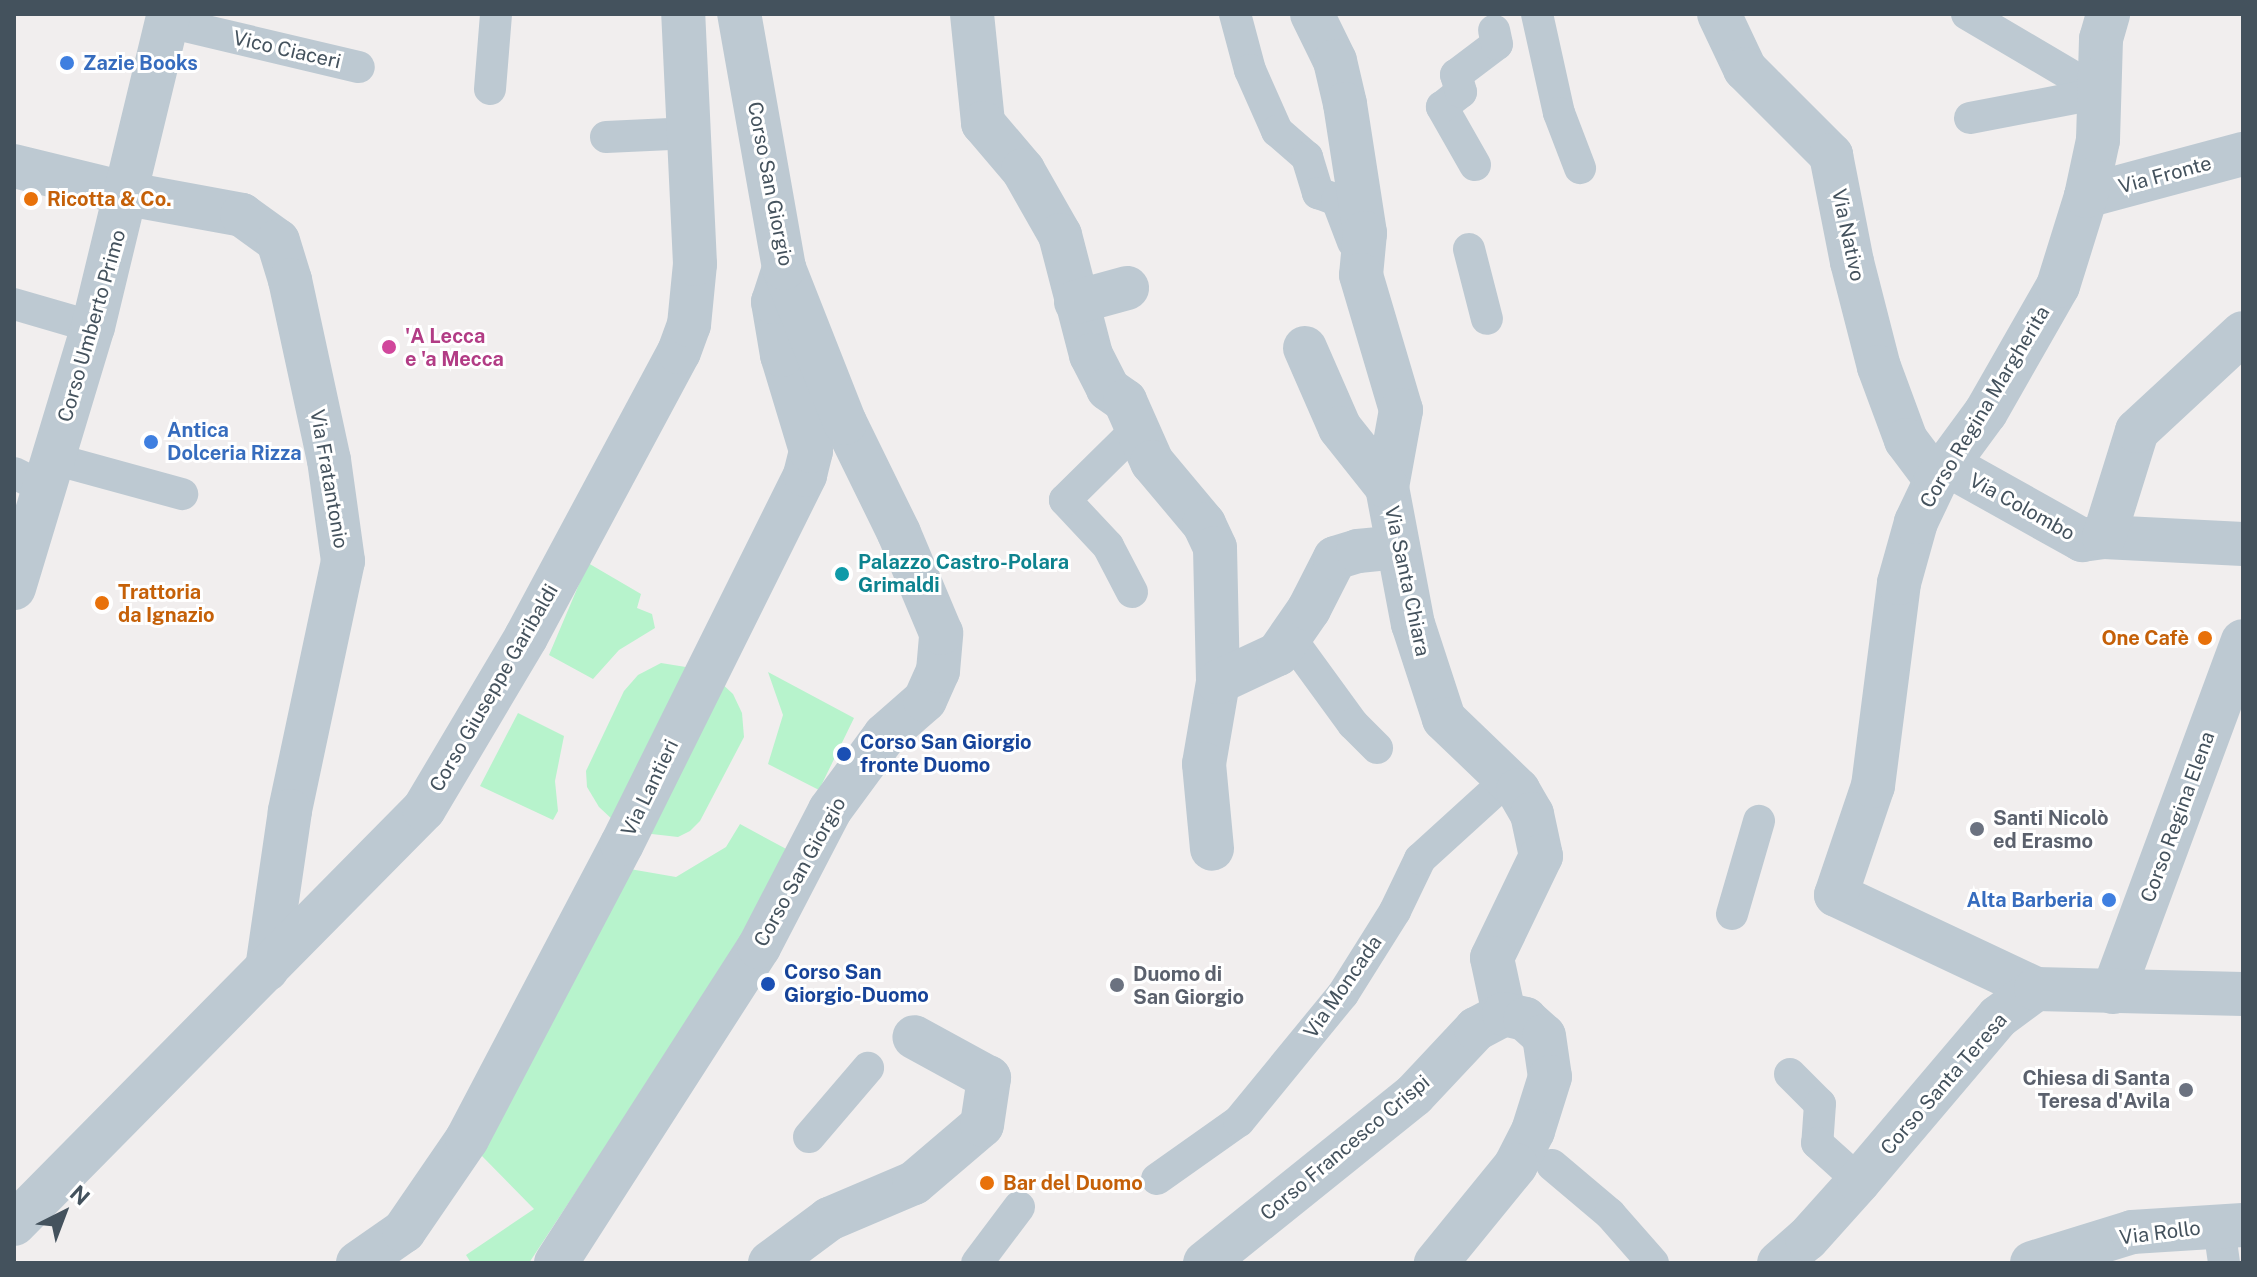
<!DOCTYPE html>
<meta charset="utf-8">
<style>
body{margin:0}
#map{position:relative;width:2257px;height:1277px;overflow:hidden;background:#f1eeee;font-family:"Public Sans",sans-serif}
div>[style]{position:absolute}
.green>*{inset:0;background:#b7f3cc}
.pedestrian>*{height:32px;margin:-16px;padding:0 16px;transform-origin:16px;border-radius:16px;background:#bdc9d2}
.minor>*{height:44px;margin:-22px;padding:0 22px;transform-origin:22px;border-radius:22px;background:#bdc9d2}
.tertiary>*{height:44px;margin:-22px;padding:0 22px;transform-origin:22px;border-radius:22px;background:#bdc9d2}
.dots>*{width:22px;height:22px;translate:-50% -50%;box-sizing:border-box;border:4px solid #fff;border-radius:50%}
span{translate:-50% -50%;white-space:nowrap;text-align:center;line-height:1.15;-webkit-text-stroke:6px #fff;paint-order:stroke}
.street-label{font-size:20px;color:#44525d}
.shop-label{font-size:20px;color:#366cbe;font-weight:700}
.left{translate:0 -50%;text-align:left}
.right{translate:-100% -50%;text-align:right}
.food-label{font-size:20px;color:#c56008;font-weight:700}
.hotel-label{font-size:20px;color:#b23c85;font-weight:700}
.culture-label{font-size:20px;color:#0d838f;font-weight:700}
.transit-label{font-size:20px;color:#164399;font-weight:700}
.worship-label{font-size:20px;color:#5b616d;font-weight:700}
.frame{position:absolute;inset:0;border:16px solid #44525d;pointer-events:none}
.north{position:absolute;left:24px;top:1173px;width:80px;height:80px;-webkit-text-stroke:6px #fff;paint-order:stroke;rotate:42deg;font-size:22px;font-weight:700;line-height:32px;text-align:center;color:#44525d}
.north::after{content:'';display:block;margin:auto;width:28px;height:36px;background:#44525d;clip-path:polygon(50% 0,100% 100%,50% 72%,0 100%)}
</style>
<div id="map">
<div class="green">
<i style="clip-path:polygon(588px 563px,641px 594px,637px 608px,652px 614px,655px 628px,619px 650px,593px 679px,549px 655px)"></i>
<i style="clip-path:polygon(661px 663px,692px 668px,614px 821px,599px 807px,587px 787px,586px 771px,624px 691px,638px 675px)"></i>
<i style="clip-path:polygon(768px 672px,854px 718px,819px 790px,768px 764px,783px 715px)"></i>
<i style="clip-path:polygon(719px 681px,733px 694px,742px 713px,744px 737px,700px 821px,690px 831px,678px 837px,643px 833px)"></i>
<i style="clip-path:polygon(518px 713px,564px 736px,555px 781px,558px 811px,553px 820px,480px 786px)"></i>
<i style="clip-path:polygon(740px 824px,790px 851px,752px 924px,529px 1263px,471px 1263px,466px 1255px,534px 1209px,481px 1155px,624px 868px,676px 877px,726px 847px)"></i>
</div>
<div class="pedestrian">
<i style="left:1235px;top:14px;width:58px;rotate:75deg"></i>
<i style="left:1250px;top:70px;width:67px;rotate:66.1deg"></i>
<i style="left:1277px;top:131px;width:40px;rotate:41deg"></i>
<i style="left:1307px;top:157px;width:38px;rotate:73deg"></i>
<i style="left:1318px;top:193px;width:20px;rotate:20deg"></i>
<i style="left:1337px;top:200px;width:45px;rotate:69.1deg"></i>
<i style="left:1537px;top:14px;width:101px;rotate:77.5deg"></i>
<i style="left:1559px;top:113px;width:59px;rotate:69.1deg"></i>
<i style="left:1967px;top:14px;width:156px;rotate:30.5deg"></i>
<i style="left:168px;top:22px;width:196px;rotate:13.3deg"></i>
<i style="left:490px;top:89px;width:75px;rotate:-85.4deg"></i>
<i style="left:1970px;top:118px;width:133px;rotate:-10.8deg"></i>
<i style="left:606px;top:137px;width:86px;rotate:-2.7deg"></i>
<i style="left:1475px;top:165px;width:67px;rotate:-119.6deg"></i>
<i style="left:1442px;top:107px;width:24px;rotate:-38deg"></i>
<i style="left:1461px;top:92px;width:18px;rotate:-106deg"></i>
<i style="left:1456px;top:75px;width:51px;rotate:-37.1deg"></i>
<i style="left:1497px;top:44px;width:14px;rotate:-102deg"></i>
<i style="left:1469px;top:249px;width:72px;rotate:75.6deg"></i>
<i style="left:14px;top:304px;width:82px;rotate:16.2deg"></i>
<i style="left:54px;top:459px;width:133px;rotate:15.3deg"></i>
<i style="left:14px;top:473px;width:32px;rotate:26deg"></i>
<i style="left:1132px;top:592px;width:52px;rotate:-117.6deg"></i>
<i style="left:1108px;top:546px;width:63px;rotate:-133.1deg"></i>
<i style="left:1065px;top:500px;width:98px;rotate:-44.6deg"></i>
<i style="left:1291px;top:639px;width:105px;rotate:53.9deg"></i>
<i style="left:1353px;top:724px;width:34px;rotate:45deg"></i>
<i style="left:1732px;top:914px;width:97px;rotate:-73.8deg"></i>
<i style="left:1790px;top:1074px;width:42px;rotate:45deg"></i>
<i style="left:1820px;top:1104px;width:39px;rotate:94deg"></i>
<i style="left:1817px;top:1143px;width:57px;rotate:42.1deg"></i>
<i style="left:809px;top:1137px;width:91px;rotate:-49.5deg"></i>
<i style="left:1552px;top:1165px;width:76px;rotate:40.2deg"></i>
<i style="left:1610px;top:1214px;width:65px;rotate:48.7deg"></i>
<i style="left:1157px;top:1179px;width:100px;rotate:-35.3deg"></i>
<i style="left:1239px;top:1121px;width:164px;rotate:-50.7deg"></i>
<i style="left:1343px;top:994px;width:98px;rotate:-57.9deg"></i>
<i style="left:1395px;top:911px;width:58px;rotate:-64.3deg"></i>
<i style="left:1420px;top:859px;width:120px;rotate:-42.3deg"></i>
<i style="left:2219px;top:1227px;width:36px;rotate:82deg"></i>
<i style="left:977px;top:1263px;width:70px;rotate:-53.1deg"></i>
</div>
<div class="minor">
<i style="left:972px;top:14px;width:110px;rotate:84.2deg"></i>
<i style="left:983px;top:123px;width:62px;rotate:49.6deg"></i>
<i style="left:1023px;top:170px;width:75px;rotate:60.4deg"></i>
<i style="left:1060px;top:235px;width:124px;rotate:75.5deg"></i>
<i style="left:1091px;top:355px;width:38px;rotate:63deg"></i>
<i style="left:1108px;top:389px;width:21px;rotate:35deg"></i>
<i style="left:1125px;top:401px;width:67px;rotate:66.1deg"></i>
<i style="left:1152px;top:462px;width:81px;rotate:50deg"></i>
<i style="left:1204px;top:524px;width:26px;rotate:65deg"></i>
<i style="left:1215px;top:548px;width:134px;rotate:88.7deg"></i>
<i style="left:1218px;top:682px;width:83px;rotate:99.7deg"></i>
<i style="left:1204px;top:764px;width:85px;rotate:84.6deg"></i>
<i style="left:1312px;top:14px;width:52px;rotate:63.9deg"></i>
<i style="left:1335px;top:61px;width:44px;rotate:76.9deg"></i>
<i style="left:1345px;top:104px;width:131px;rotate:81.2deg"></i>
<i style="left:1365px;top:233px;width:42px;rotate:95.4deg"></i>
<i style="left:1361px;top:275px;width:141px;rotate:73.5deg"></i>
<i style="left:1401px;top:410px;width:78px;rotate:100.3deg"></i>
<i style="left:1387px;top:487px;width:139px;rotate:79.3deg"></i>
<i style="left:1413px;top:624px;width:100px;rotate:71.9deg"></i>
<i style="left:1444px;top:719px;width:103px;rotate:43.8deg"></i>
<i style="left:1518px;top:790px;width:28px;rotate:60deg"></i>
<i style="left:1532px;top:814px;width:43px;rotate:77.9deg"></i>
<i style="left:1541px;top:856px;width:113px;rotate:115.7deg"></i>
<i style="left:1492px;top:958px;width:57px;rotate:77.9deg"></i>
<i style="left:1719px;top:14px;width:61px;rotate:64.7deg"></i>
<i style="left:1745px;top:69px;width:122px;rotate:45deg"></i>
<i style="left:1831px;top:155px;width:109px;rotate:78.9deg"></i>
<i style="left:1852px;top:262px;width:108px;rotate:75.6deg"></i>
<i style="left:1879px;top:367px;width:78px;rotate:69.7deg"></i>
<i style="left:1906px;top:440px;width:50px;rotate:53.1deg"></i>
<i style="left:14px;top:166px;width:117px;rotate:13.8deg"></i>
<i style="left:128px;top:194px;width:116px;rotate:10.4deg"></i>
<i style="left:242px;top:215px;width:44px;rotate:35.8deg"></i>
<i style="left:278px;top:241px;width:41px;rotate:72.9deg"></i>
<i style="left:290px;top:280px;width:184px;rotate:77.8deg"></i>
<i style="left:329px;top:460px;width:102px;rotate:82.1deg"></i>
<i style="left:343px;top:561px;width:256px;rotate:102deg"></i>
<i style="left:290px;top:811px;width:160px;rotate:98.3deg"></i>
<i style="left:2086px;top:196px;width:163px;rotate:-15deg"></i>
<i style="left:1076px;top:302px;width:53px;rotate:-15.4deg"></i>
<i style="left:1305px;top:348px;width:87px;rotate:66.4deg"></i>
<i style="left:1340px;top:428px;width:75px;rotate:51.5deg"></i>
<i style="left:1948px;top:465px;width:154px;rotate:29.2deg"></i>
<i style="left:2082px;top:540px;width:22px;rotate:-8deg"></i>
<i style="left:2104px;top:537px;width:139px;rotate:2.9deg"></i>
<i style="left:2104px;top:537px;width:111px;rotate:-72.7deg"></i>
<i style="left:2137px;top:431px;width:144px;rotate:-42.8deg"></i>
<i style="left:1218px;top:682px;width:66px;rotate:-25deg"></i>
<i style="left:1278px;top:654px;width:55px;rotate:-55.4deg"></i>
<i style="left:1309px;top:609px;width:57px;rotate:-63deg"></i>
<i style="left:1335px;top:558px;width:24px;rotate:-17deg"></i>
<i style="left:1358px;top:551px;width:40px;rotate:-5.7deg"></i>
<i style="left:2113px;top:992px;width:374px;rotate:-69.7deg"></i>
<i style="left:358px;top:1263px;width:56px;rotate:-34.8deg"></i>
<i style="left:404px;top:1231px;width:112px;rotate:-55.6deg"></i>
<i style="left:467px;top:1139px;width:333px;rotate:-62.3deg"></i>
<i style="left:622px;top:844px;width:412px;rotate:-63.6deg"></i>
<i style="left:805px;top:475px;width:25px;rotate:-76deg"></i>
<i style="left:811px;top:451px;width:100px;rotate:-106.8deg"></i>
<i style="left:782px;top:355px;width:54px;rotate:-99.6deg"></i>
<i style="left:773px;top:302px;width:36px;rotate:-72deg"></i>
<i style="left:770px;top:1263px;width:74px;rotate:-36.7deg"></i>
<i style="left:829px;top:1219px;width:92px;rotate:-23deg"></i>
<i style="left:914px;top:1183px;width:89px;rotate:-40.5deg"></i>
<i style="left:982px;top:1125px;width:48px;rotate:-81.5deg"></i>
<i style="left:989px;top:1078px;width:85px;rotate:-151.3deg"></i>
<i style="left:2032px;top:1263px;width:105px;rotate:-17.2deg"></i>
<i style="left:2132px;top:1232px;width:111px;rotate:-3.6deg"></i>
</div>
<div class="tertiary">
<i style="left:14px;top:588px;width:273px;rotate:-73.2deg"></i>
<i style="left:93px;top:327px;width:322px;rotate:-76.4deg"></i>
<i style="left:2036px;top:989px;width:221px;rotate:-154.8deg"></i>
<i style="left:1836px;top:895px;width:115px;rotate:-71.3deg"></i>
<i style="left:1873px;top:786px;width:205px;rotate:-82.7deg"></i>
<i style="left:1899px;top:583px;width:63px;rotate:-74.4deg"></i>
<i style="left:1916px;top:522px;width:47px;rotate:-64.5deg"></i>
<i style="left:1936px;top:480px;width:84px;rotate:-53.7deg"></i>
<i style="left:1986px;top:412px;width:145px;rotate:-60.3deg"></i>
<i style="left:2058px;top:286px;width:94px;rotate:-72.7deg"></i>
<i style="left:2086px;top:196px;width:57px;rotate:-77.9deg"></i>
<i style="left:2098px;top:140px;width:101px;rotate:-88.3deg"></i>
<i style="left:2101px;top:39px;width:26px;rotate:-74deg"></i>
<i style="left:14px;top:1224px;width:583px;rotate:-45.35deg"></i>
<i style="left:424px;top:809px;width:200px;rotate:-59.3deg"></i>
<i style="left:526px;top:637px;width:323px;rotate:-61.8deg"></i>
<i style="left:679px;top:352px;width:29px;rotate:-70deg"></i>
<i style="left:689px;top:325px;width:61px;rotate:-84.4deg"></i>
<i style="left:695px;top:264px;width:250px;rotate:-92.7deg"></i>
<i style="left:556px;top:1263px;width:376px;rotate:-57.3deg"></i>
<i style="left:759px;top:947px;width:154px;rotate:-62.6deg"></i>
<i style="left:830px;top:810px;width:93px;rotate:-53.7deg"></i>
<i style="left:885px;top:735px;width:53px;rotate:-41.2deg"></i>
<i style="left:925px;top:700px;width:32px;rotate:-66deg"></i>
<i style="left:938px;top:671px;width:38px;rotate:-85deg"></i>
<i style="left:941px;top:633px;width:108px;rotate:-112.8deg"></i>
<i style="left:899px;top:533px;width:123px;rotate:-116.1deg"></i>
<i style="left:845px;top:423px;width:167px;rotate:-111.5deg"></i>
<i style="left:784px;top:268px;width:258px;rotate:-100deg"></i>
<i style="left:1205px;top:1263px;width:268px;rotate:-38.8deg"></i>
<i style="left:1414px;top:1095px;width:91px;rotate:-46.8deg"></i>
<i style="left:1476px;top:1029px;width:32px;rotate:-28deg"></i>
<i style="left:1504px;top:1014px;width:22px;rotate:13deg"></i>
<i style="left:1525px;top:1019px;width:25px;rotate:42deg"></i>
<i style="left:1544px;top:1036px;width:41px;rotate:81.7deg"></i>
<i style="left:1550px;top:1077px;width:57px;rotate:107.5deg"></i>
<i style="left:1533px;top:1131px;width:38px;rotate:117deg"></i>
<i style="left:1516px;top:1165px;width:127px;rotate:129.2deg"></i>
<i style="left:1779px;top:1263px;width:37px;rotate:-41deg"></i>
<i style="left:1807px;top:1239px;width:78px;rotate:-48.1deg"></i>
<i style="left:1859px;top:1181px;width:215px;rotate:-49.7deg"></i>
<i style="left:1998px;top:1017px;width:47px;rotate:-36.4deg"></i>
<i style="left:2036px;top:989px;width:207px;rotate:1.4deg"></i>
</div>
<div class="dots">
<i style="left:67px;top:63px;background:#3f7fe0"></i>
<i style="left:31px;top:199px;background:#e8710a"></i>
<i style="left:389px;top:347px;background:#d1479c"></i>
<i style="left:151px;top:442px;background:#3f7fe0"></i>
<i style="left:842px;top:574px;background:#0f9aa8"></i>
<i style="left:102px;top:603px;background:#e8710a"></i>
<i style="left:2205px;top:638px;background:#e8710a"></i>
<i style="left:844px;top:754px;background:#1a4fb4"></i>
<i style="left:1977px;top:829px;background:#6b7280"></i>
<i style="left:2109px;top:900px;background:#3f7fe0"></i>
<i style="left:768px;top:984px;background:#1a4fb4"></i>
<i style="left:1117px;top:985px;background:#6b7280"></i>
<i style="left:2186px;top:1090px;background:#6b7280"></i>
<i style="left:987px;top:1183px;background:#e8710a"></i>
</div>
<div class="street-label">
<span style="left:287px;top:50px;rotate:13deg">Vico Ciaceri</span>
<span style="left:2165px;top:175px;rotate:-15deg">Via Fronte</span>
<span style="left:770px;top:184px;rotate:79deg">Corso San Giorgio</span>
<span style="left:1848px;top:235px;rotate:78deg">Via Nativo</span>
<span style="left:92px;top:326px;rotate:-74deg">Corso Umberto Primo</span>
<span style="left:1985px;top:407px;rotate:-59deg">Corso Regina Margherita</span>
<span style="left:329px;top:479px;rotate:80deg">Via Fratantonio</span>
<span style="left:2022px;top:507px;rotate:29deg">Via Colombo</span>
<span style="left:1407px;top:581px;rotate:78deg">Via Santa Chiara</span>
<span style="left:494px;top:688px;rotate:-60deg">Corso Giuseppe Garibaldi</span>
<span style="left:650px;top:788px;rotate:-64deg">Via Lantieri</span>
<span style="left:2178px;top:817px;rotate:-70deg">Corso Regina Elena</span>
<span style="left:800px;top:872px;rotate:-61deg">Corso San Giorgio</span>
<span style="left:1343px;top:987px;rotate:-55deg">Via Moncada</span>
<span style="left:1944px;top:1084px;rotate:-49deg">Corso Santa Teresa</span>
<span style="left:1345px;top:1148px;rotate:-40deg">Corso Francesco Crispi</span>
<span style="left:2160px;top:1233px;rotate:-7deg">Via Rollo</span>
</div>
<div class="shop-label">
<span class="left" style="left:83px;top:63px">Zazie Books</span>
<span class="left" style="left:167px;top:442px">Antica<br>Dolceria Rizza</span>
<span class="right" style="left:2093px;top:900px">Alta Barberia</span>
</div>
<div class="food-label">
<span class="left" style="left:47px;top:199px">Ricotta &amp; Co.</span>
<span class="left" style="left:118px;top:604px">Trattoria<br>da Ignazio</span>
<span class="right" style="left:2189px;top:638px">One Cafè</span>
<span class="left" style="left:1003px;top:1183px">Bar del Duomo</span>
</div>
<div class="hotel-label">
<span class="left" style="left:405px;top:348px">'A Lecca<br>e 'a Mecca</span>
</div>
<div class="culture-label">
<span class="left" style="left:858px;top:574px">Palazzo Castro-Polara<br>Grimaldi</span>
</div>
<div class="transit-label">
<span class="left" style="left:860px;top:754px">Corso San Giorgio<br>fronte Duomo</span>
<span class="left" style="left:784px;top:984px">Corso San<br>Giorgio-Duomo</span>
</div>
<div class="worship-label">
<span class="left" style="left:1993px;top:830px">Santi Nicolò<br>ed Erasmo</span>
<span class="left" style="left:1133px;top:986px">Duomo di<br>San Giorgio</span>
<span class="right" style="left:2170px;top:1090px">Chiesa di Santa<br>Teresa d'Avila</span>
</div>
<div class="frame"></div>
<div class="north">N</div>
</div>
